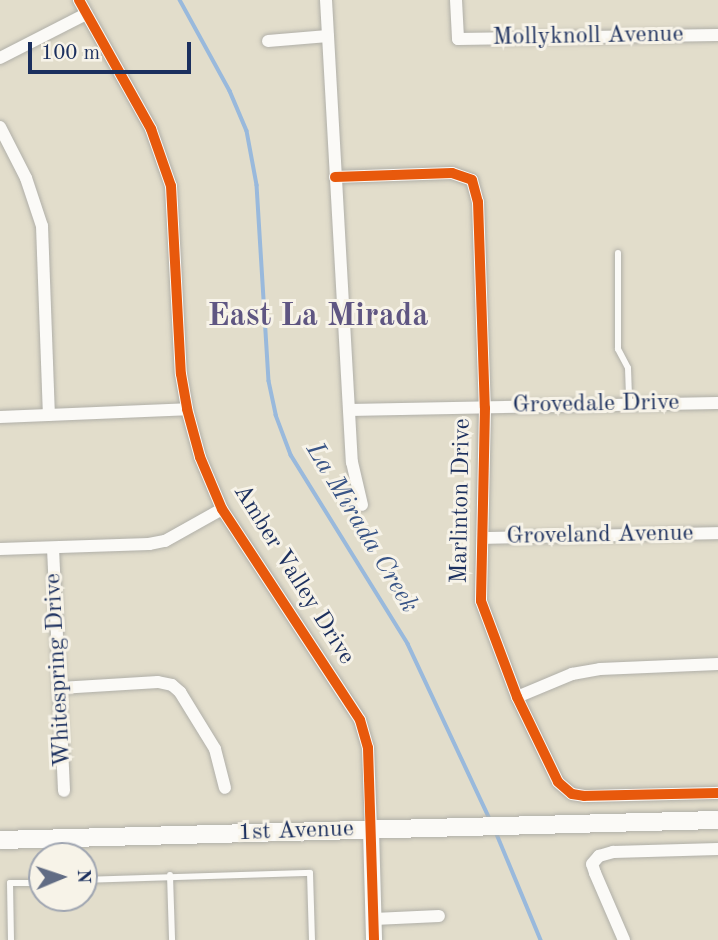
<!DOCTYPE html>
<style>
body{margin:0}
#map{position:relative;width:718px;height:940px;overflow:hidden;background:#e2ddcb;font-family:"Old Standard TT",serif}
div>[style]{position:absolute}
.stream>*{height:3.5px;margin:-1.75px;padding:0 1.75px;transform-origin:1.75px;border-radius:1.75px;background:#99b9dc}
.roads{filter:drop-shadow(0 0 2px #b0afa8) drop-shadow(0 0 2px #b0afa8)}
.service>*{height:6px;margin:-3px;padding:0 3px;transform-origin:3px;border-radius:3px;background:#fbfaf7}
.minor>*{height:12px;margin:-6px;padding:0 6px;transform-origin:6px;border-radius:6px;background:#fbfaf7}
.tertiary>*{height:16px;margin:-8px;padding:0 8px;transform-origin:8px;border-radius:8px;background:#fbfaf7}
.secondary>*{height:18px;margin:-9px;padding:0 9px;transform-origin:9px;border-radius:9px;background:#fbfaf7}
.cycleway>*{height:10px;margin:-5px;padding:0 5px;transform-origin:5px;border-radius:5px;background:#e8590c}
span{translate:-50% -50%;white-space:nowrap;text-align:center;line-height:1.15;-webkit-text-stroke:6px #f7f3e8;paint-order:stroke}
.street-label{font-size:24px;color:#1b2f5e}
.water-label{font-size:26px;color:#385486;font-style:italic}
.district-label{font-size:32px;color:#5f5682;font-weight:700}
.north{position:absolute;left:28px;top:842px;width:70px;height:70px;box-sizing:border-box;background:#f7f3e8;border:2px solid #9fa5b1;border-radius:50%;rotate:88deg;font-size:19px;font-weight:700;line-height:28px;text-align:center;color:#1b2f5e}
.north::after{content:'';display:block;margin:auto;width:24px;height:32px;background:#616c84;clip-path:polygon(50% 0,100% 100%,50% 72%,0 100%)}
.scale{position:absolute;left:28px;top:42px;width:163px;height:32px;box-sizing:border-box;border:4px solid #1b2f5e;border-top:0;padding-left:9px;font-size:21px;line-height:24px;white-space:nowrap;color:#1b2f5e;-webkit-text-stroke:5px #f7f3e8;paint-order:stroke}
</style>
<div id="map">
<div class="stream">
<i style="left:180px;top:0;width:104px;rotate:61.2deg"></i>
<i style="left:230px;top:91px;width:43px;rotate:67deg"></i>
<i style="left:247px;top:131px;width:55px;rotate:79.5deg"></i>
<i style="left:257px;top:185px;width:196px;rotate:86.5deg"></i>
<i style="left:269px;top:381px;width:35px;rotate:78deg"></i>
<i style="left:276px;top:415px;width:43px;rotate:69.4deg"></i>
<i style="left:291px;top:455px;width:222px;rotate:58.2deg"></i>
<i style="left:408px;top:644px;width:193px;rotate:64.9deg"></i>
<i style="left:496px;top:832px;width:117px;rotate:67.4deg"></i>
</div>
<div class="roads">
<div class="service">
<i style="left:618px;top:253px;width:96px;rotate:90deg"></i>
<i style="left:618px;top:349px;width:21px;rotate:62deg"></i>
<i style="left:628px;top:368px;width:36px;rotate:88deg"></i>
<i style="left:170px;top:875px;width:65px;rotate:88.2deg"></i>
<i style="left:84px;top:880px;width:226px;rotate:-1.8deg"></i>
<i style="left:310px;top:873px;width:67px;rotate:88.3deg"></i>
<i style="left:11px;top:940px;width:57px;rotate:-91deg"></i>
<i style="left:10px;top:883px;width:32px"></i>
</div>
<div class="minor">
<i style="left:79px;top:0;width:148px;rotate:60.8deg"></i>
<i style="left:151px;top:129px;width:60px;rotate:70.7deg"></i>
<i style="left:171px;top:186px;width:188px;rotate:87deg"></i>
<i style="left:181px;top:374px;width:36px;rotate:80deg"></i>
<i style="left:187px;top:409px;width:50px;rotate:74.8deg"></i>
<i style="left:200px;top:457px;width:56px;rotate:67.1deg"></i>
<i style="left:222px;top:509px;width:252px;rotate:56.8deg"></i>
<i style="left:360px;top:720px;width:29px;rotate:74deg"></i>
<i style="left:368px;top:748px;width:82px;rotate:87.9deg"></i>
<i style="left:326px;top:0;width:463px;rotate:86.8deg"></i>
<i style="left:352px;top:462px;width:44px;rotate:76.9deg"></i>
<i style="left:456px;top:0;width:39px;rotate:87deg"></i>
<i style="left:458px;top:39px;width:260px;rotate:-0.9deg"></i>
<i style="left:268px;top:41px;width:60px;rotate:-4.8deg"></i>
<i style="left:0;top:58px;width:97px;rotate:-27.1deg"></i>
<i style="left:0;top:127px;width:57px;rotate:63deg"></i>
<i style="left:26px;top:178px;width:51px;rotate:71.6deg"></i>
<i style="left:42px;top:226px;width:189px;rotate:87.9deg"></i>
<i style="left:335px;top:177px;width:117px;rotate:-2deg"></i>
<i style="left:452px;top:173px;width:21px;rotate:19deg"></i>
<i style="left:472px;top:180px;width:23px;rotate:75deg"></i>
<i style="left:478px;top:202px;width:206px;rotate:88.1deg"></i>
<i style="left:485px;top:408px;width:193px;rotate:91.2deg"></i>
<i style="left:481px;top:601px;width:103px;rotate:69.4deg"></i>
<i style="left:517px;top:697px;width:94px;rotate:64.2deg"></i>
<i style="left:558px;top:782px;width:18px;rotate:41deg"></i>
<i style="left:572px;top:794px;width:12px;rotate:9deg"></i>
<i style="left:584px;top:796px;width:134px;rotate:-1.3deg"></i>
<i style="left:349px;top:410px;width:369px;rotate:-1.1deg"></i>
<i style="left:0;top:417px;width:187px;rotate:-2.4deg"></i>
<i style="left:483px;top:538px;width:235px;rotate:-1.2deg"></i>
<i style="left:53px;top:548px;width:243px;rotate:87.4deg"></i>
<i style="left:0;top:549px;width:149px;rotate:-1.9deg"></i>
<i style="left:149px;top:544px;width:16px;rotate:-11deg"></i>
<i style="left:165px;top:541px;width:65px;rotate:-29.3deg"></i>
<i style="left:60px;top:688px;width:98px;rotate:-3.5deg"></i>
<i style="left:158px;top:682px;width:14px;rotate:12deg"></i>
<i style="left:172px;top:685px;width:11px;rotate:41deg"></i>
<i style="left:180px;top:692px;width:67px;rotate:58.4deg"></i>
<i style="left:215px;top:749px;width:40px;rotate:75.6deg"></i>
<i style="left:517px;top:697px;width:60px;rotate:-22.7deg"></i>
<i style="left:572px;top:674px;width:28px;rotate:-10deg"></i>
<i style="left:600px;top:669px;width:118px;rotate:-2.4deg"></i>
<i style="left:374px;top:919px;width:65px;rotate:-2.6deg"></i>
<i style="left:624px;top:940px;width:73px;rotate:-113.4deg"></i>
<i style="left:595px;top:873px;width:9px;rotate:-108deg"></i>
<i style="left:592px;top:864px;width:11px;rotate:-49deg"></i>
<i style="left:599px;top:856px;width:15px;rotate:-16deg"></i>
<i style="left:613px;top:852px;width:105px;rotate:-1.6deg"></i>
</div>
<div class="tertiary">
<i style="left:371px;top:830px;width:110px;rotate:88.4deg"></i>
</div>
<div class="secondary">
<i style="left:0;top:840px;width:718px;rotate:-1.6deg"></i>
</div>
</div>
<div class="cycleway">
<i style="left:79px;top:0;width:148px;rotate:60.8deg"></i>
<i style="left:151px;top:129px;width:60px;rotate:70.7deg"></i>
<i style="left:171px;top:186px;width:188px;rotate:87deg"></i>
<i style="left:181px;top:374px;width:36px;rotate:80deg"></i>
<i style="left:187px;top:409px;width:50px;rotate:74.8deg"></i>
<i style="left:200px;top:457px;width:56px;rotate:67.1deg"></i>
<i style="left:222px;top:509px;width:252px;rotate:56.8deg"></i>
<i style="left:360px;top:720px;width:29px;rotate:74deg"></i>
<i style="left:368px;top:748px;width:192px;rotate:88.2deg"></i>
<i style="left:335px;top:177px;width:117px;rotate:-2deg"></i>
<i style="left:452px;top:173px;width:21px;rotate:19deg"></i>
<i style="left:472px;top:180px;width:23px;rotate:75deg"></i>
<i style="left:478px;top:202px;width:206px;rotate:88.1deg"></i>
<i style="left:485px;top:408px;width:193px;rotate:91.2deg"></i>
<i style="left:481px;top:601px;width:103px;rotate:69.4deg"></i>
<i style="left:517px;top:697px;width:94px;rotate:64.2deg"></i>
<i style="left:558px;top:782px;width:18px;rotate:41deg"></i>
<i style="left:572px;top:794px;width:12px;rotate:9deg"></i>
<i style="left:584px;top:796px;width:134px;rotate:-1.3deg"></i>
</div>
<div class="street-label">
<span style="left:588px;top:37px;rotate:-1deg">Mollyknoll Avenue</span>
<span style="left:596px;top:405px;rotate:-1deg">Grovedale Drive</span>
<span style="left:462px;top:501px;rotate:-89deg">Marlinton Drive</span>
<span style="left:600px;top:536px;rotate:-1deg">Groveland Avenue</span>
<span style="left:293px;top:575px;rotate:58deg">Amber Valley Drive</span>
<span style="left:59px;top:670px;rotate:-93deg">Whitespring Drive</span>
<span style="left:296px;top:832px;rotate:-2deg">1st Avenue</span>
</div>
<div class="water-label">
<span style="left:361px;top:528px;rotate:59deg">La Mirada Creek</span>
</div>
<div class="district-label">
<span style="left:318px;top:317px">East La Mirada</span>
</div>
<div class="north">N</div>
<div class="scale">100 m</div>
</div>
